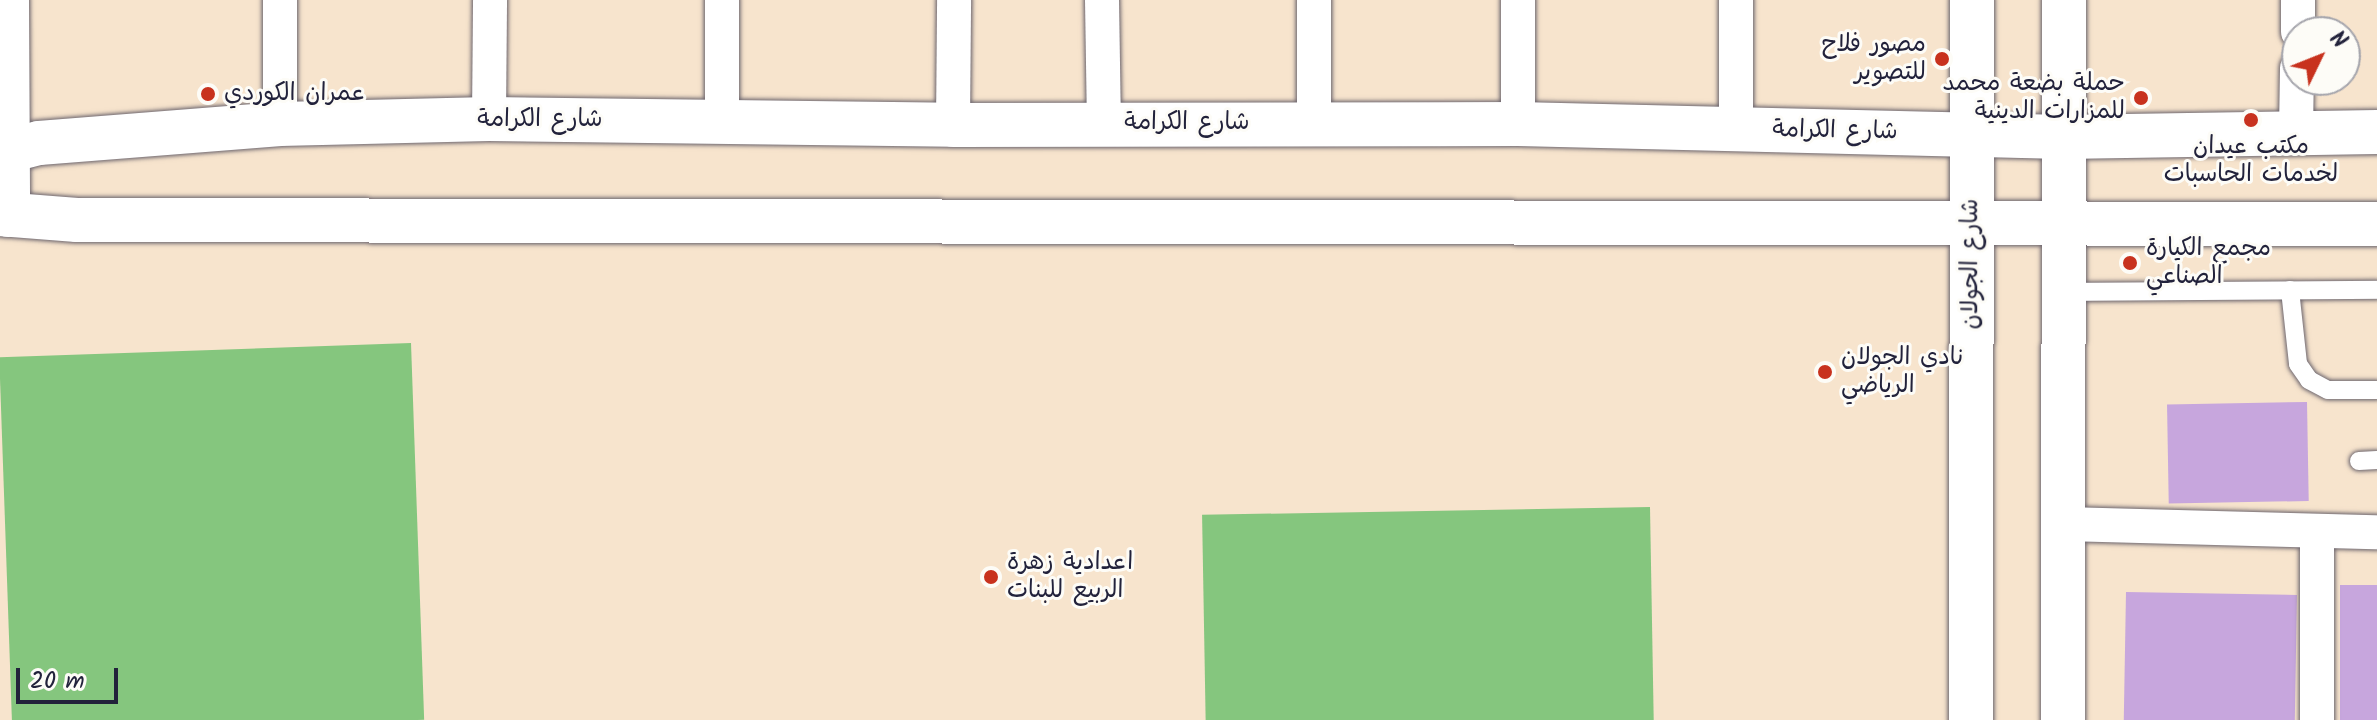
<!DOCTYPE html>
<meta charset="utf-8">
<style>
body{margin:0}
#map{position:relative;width:2377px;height:720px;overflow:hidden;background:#f7e4cd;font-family:Kalam,"Playpen Sans Arabic",sans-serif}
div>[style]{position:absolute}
.green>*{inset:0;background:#85c67e;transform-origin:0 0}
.building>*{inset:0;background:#c7a6dd;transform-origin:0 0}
.roads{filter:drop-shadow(0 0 2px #6d666e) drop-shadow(0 0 2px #6d666e)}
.lane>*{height:18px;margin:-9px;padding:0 9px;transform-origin:9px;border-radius:9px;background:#fff}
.street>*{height:34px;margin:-17px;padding:0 17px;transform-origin:17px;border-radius:17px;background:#fff}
.secondary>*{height:44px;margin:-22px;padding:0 22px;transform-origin:22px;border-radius:22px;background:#fff}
.dots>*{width:22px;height:22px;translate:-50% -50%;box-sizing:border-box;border:4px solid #fdfcf7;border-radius:50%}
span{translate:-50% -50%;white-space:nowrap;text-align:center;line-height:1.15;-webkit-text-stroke:6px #fdfcf7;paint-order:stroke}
.poi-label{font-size:24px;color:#22223b}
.right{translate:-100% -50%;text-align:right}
.left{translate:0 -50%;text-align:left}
.street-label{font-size:24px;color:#22223b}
.north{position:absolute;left:2281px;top:16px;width:80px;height:80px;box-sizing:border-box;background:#fdfcf7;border:2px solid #a5a5ac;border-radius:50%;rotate:47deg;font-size:22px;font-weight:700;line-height:32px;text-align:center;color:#22223b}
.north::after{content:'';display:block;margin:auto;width:28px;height:36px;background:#c8321e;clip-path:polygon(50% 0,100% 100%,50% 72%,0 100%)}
.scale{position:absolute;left:16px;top:668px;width:102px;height:36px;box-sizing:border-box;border:4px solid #22223b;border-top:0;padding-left:10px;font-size:24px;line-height:28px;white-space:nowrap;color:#22223b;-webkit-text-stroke:6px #fdfcf7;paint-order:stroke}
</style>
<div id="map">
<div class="green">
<i style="left:411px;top:343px;width:377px;height:412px;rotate:88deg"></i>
<i style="left:1650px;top:507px;width:213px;height:448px;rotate:89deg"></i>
</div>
<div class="building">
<i style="left:2307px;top:402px;width:99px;height:140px;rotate:89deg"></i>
<i style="left:2340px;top:585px;width:37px;height:135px"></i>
<i style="left:2126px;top:592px;width:171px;height:128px;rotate:1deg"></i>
</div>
<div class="roads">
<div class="lane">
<i style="left:2290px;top:290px;width:74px;rotate:83.8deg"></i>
<i style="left:2298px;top:364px;width:19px;rotate:55deg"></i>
<i style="left:2309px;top:380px;width:21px;rotate:28deg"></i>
<i style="left:2328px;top:390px;width:49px"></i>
<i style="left:2063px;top:292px;width:314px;rotate:-0.4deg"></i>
<i style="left:2359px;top:461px;width:18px;rotate:-3deg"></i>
</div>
<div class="street">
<i style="left:1102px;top:0;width:123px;rotate:89.1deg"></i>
<i style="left:1314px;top:0;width:124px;rotate:90deg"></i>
<i style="left:2298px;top:32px;width:32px;rotate:-90deg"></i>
<i style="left:489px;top:119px;width:119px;rotate:-89.5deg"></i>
<i style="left:722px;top:120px;width:120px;rotate:-90deg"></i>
<i style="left:280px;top:124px;width:124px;rotate:-90deg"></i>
<i style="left:1518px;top:124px;width:124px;rotate:-90deg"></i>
<i style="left:953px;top:125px;width:125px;rotate:-89.5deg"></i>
<i style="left:1736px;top:129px;width:129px;rotate:-90deg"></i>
<i style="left:2296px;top:132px;width:64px;rotate:-89.1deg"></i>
<i style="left:2063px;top:524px;width:314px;rotate:1.5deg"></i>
<i style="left:2317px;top:720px;width:189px;rotate:-90deg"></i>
</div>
<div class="secondary">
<i style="left:7px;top:0;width:215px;rotate:89.7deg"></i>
<i style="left:0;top:153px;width:40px;rotate:-14.4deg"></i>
<i style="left:39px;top:143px;width:242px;rotate:-4.5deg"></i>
<i style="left:280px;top:124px;width:209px;rotate:-1.4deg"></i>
<i style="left:489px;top:119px;width:464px;rotate:0.7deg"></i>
<i style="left:953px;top:125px;width:565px;rotate:-0.1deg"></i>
<i style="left:1518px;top:124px;width:545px;rotate:1.37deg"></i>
<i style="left:2063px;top:137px;width:314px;rotate:-0.9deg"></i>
<i style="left:0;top:214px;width:77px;rotate:4.5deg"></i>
<i style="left:77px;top:220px;width:2300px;rotate:0.1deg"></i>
<i style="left:1971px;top:720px;width:720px;rotate:-89.92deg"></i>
<i style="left:2063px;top:720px;width:720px;rotate:-89.92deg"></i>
</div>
</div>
<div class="dots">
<i style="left:1942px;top:59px;background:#c8321e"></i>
<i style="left:208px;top:94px;background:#c8321e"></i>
<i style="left:2141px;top:98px;background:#c8321e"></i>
<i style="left:2251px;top:120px;background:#c8321e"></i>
<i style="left:2130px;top:263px;background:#c8321e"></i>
<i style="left:1825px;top:372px;background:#c8321e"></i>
<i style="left:991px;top:577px;background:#c8321e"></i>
</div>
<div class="poi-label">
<span class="right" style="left:1926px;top:59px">مصور فلاح<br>للتصوير</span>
<span class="right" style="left:2125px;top:98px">حملة بضعة محمد<br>للمزارات الدينية</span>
<span class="left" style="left:224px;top:94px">عمران الكوردي</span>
<span style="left:2251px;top:161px">مكتب عيدان<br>لخدمات الحاسبات</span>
<span class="left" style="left:2146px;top:263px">مجمع الكيارة<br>الصناعي</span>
<span class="left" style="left:1841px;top:372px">نادي الجولان<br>الرياضي</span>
<span class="left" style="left:1007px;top:577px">اعدادية زهرة<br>الربيع للبنات</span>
</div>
<div class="street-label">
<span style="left:540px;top:120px">شارع الكرامة</span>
<span style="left:1187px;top:123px">شارع الكرامة</span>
<span style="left:1835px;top:131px;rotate:1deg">شارع الكرامة</span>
<span style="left:1971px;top:264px;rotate:-90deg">شارع الجولان</span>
</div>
<div class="north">N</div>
<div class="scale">20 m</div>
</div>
